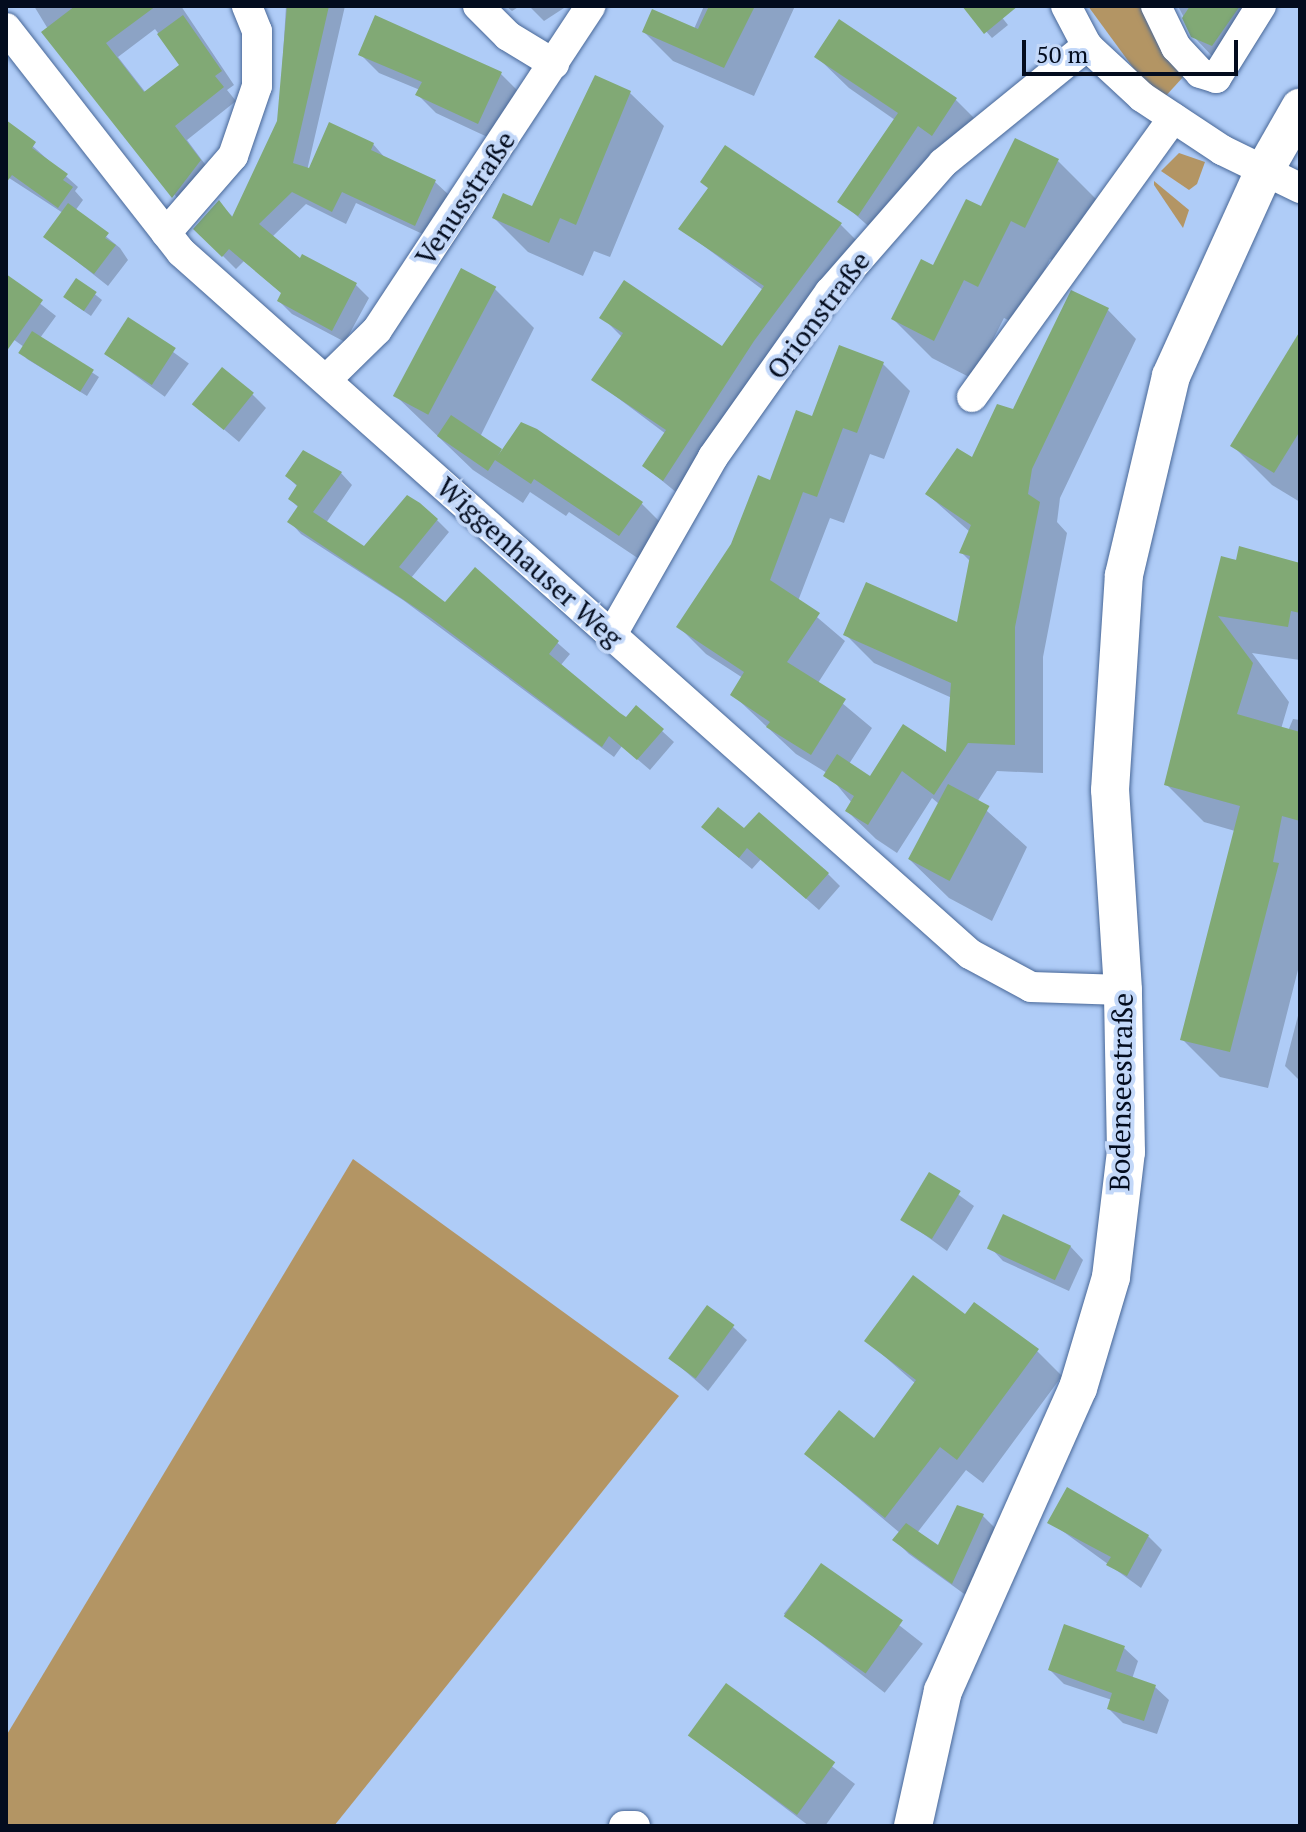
<!DOCTYPE html>
<meta charset="utf-8">
<style>
body{margin:0}
#map{position:relative;width:1306px;height:1832px;overflow:hidden;background:#afccf7;font-family:"PT Serif",serif}
div>[style]{position:absolute}
.green>*{inset:0;background:#b39564}
.shadow>*{inset:0;background:#0003;transform-origin:0 0}
.building>*{inset:0;background:#81a975;transform-origin:0 0}
.roads{filter:drop-shadow(0 0 2px #486797) drop-shadow(0 0 2px #486797)}
.minor>*{height:30px;margin:-15px;padding:0 15px;transform-origin:15px;border-radius:15px;background:#fff}
.major>*{height:38px;margin:-19px;padding:0 19px;transform-origin:19px;border-radius:19px;background:#fff}
span{translate:-50% -50%;white-space:nowrap;text-align:center;line-height:1.15;-webkit-text-stroke:8px #c3d8f9;paint-order:stroke}
.street-label{font-size:28px;color:#030c1e}
.frame{position:absolute;inset:0;border:8px solid #030c1e;pointer-events:none}
.scale{position:absolute;left:1022px;top:40px;width:216px;height:36px;box-sizing:border-box;border:4px solid #030c1e;border-top:0;padding-left:10px;font-size:24px;line-height:28px;white-space:nowrap;color:#030c1e;-webkit-text-stroke:6px #c3d8f9;paint-order:stroke}
</style>
<div id="map">
<div class="green">
<i style="clip-path:polygon(1088px 6px,1150px 6px,1184px 76px,1163px 99px,1145px 84px)"></i>
<i style="clip-path:polygon(1179px 153px,1205px 162px,1197px 184px,1189px 190px,1161px 171px)"></i>
<i style="clip-path:polygon(1154px 181px,1189px 210px,1183px 228px,1154px 185px)"></i>
<i style="clip-path:polygon(353px 1159px,679px 1396px,334px 1826px,6px 1826px,6px 1736px)"></i>
</div>
<div class="shadow">
<i style="clip-path:polygon(evenodd,34px 6px,181px 6px,234px 85px,227px 90px,236px 101px,187px 140px,213px 175px,187px 210px,44px 33px,48px 29px,34px 6px,155px 29px,182px 65px,146px 93px,118px 57px,155px 29px)"></i>
<i style="clip-path:polygon(286px 6px,345px 6px,306px 175px,373px 144px,386px 159px,435px 182px,449px 195px,429px 237px,356px 203px,346px 224px,306px 204px,272px 237px,300px 261px,356px 285px,369px 298px,345px 342px,292px 314px,279px 301px,283px 294px,244px 261px,236px 269px,196px 229px,219px 203px,234px 218px,279px 121px)"></i>
<i style="clip-path:polygon(506px 6px,520px 6px,512px 11px)"></i>
<i style="clip-path:polygon(529px 6px,563px 6px,564px 8px,544px 21px)"></i>
<i style="clip-path:polygon(704px 6px,795px 6px,754px 96px,673px 61px,644px 32px,694px 29px)"></i>
<i style="clip-path:polygon(964px 6px,993px 6px,1008px 25px,992px 38px)"></i>
<i style="clip-path:polygon(1273px 6px,1213px 57px,1194px 37px,1179px 8px)"></i>
<i style="clip-path:polygon(360px 54px,501px 74px,519px 92px,496px 141px,436px 113px,418px 95px,420px 90px,379px 73px)"></i>
<i style="clip-path:polygon(817px 57px,956px 100px,987px 131px,964px 166px,951px 157px,891px 246px,840px 201px,895px 120px,849px 88px)"></i>
<i style="clip-path:polygon(630px 93px,664px 126px,610px 257px,594px 251px,583px 276px,528px 252px,494px 218px,533px 208px)"></i>
<i style="clip-path:polygon(6px 122px,78px 187px,75px 191px,83px 200px,75px 211px,120px 248px,128px 260px,108px 286px,46px 237px,63px 213px,6px 176px)"></i>
<i style="clip-path:polygon(725px 147px,841px 225px,859px 243px,682px 497px,644px 466px,666px 434px,594px 380px,622px 337px,602px 317px,723px 348px,763px 290px,681px 229px,709px 189px)"></i>
<i style="clip-path:polygon(1058px 161px,1097px 200px,1064px 266px,1050px 259px,1018px 325px,1004px 318px,973px 379px,932px 358px,893px 319px,934px 267px)"></i>
<i style="clip-path:polygon(462px 271px,495px 289px,534px 328px,480px 437px,502px 453px,641px 503px,675px 537px,654px 569px,569px 512px,566px 516px,530px 492px,523px 503px,473px 470px,397px 397px)"></i>
<i style="clip-path:polygon(6px 277px,56px 316px,40px 338px,99px 377px,87px 396px,27px 359px,21px 352px,24px 347px,6px 334px)"></i>
<i style="clip-path:polygon(77px 280px,102px 300px,91px 316px,72px 303px)"></i>
<i style="clip-path:polygon(1108px 310px,1136px 339px,1060px 498px,1057px 522px,1067px 533px,1043px 657px,1043px 773px,997px 771px,977px 802px,1027px 847px,992px 921px,949px 898px,909px 859px,939px 804px,932px 798px,897px 853px,876px 839px,847px 811px,852px 803px,827px 773px,796px 754px,732px 694px,743px 678px,706px 654px,679px 627px,813px 419px,883px 364px,910px 391px,884px 459px,870px 454px,844px 523px,830px 518px,798px 601px,845px 641px,818px 683px,872px 728px,849px 764px,870px 778px,948px 756px,952px 698px,874px 663px,845px 634px,959px 625px,971px 562px,961px 552px,970px 532px,927px 494px,972px 460px)"></i>
<i style="left:129px;top:320px;width:74px;height:41px;rotate:36deg"></i>
<i style="clip-path:polygon(1300px 335px,1300px 502px,1272px 485px,1232px 445px)"></i>
<i style="clip-path:polygon(252px 394px,266px 408px,239px 442px,195px 405px)"></i>
<i style="clip-path:polygon(341px 473px,352px 485px,326px 523px,364px 548px,437px 520px,449px 532px,411px 578px,445px 605px,475px 570px,570px 654px,560px 666px,619px 715px,662px 731px,674px 742px,650px 770px,622px 746px,614px 757px,403px 600px,301px 534px,290px 522px,299px 508px,290px 499px,298px 487px,287px 476px)"></i>
<i style="clip-path:polygon(1222px 559px,1300px 564px,1300px 660px,1252px 653px,1289px 702px,1281px 729px,1288px 731px,1293px 719px,1300px 720px,1300px 962px,1268px 1088px,1220px 1077px,1182px 1039px,1235px 831px,1204px 822px,1167px 785px)"></i>
<i style="clip-path:polygon(744px 831px,828px 874px,840px 886px,819px 910px,761px 859px,752px 869px,716px 839px)"></i>
<i style="clip-path:polygon(1300px 1008px,1300px 1081px,1285px 1066px)"></i>
<i style="clip-path:polygon(930px 1174px,974px 1206px,947px 1251px,903px 1219px)"></i>
<i style="clip-path:polygon(1070px 1246px,1083px 1260px,1069px 1291px,1003px 1261px,990px 1247px)"></i>
<i style="clip-path:polygon(965px 1317px,1037px 1351px,1062px 1376px,983px 1483px,966px 1470px,917px 1533px,939px 1548px,983px 1516px,997px 1530px,967px 1596px,909px 1554px,895px 1540px,900px 1533px,806px 1454px,874px 1441px,916px 1384px,867px 1341px)"></i>
<i style="clip-path:polygon(733px 1327px,747px 1340px,708px 1391px,669px 1357px)"></i>
<i style="clip-path:polygon(1050px 1522px,1148px 1536px,1162px 1550px,1141px 1588px)"></i>
<i style="left:822px;top:1565px;width:128px;height:62px;rotate:38deg"></i>
<i style="clip-path:polygon(1124px 1648px,1138px 1661px,1132px 1679px,1155px 1687px,1169px 1700px,1157px 1734px,1123px 1723px,1109px 1709px,1112px 1700px,1064px 1684px,1050px 1670px)"></i>
<i style="clip-path:polygon(727px 1686px,855px 1784px,825px 1826px,809px 1826px,691px 1736px)"></i>
</div>
<div class="building">
<i style="clip-path:polygon(75px 6px,156px 6px,106px 43px,144px 92px,179px 65px,157px 34px,183px 15px,222px 71px,215px 76px,224px 87px,175px 126px,201px 160px,172px 198px,41px 32px)"></i>
<i style="clip-path:polygon(287px 6px,329px 6px,293px 163px,309px 168px,329px 122px,374px 143px,371px 150px,436px 180px,415px 226px,342px 192px,332px 212px,292px 192px,259px 224px,300px 258px,302px 254px,357px 283px,332px 331px,277px 301px,281px 293px,229px 249px,222px 257px,193px 229px,219px 200px,232px 217px,277px 121px)"></i>
<i style="clip-path:polygon(709px 6px,755px 6px,724px 68px,642px 32px,652px 9px,698px 29px)"></i>
<i style="clip-path:polygon(962px 6px,1018px 6px,984px 34px)"></i>
<i style="clip-path:polygon(1190px 6px,1240px 6px,1212px 46px,1191px 37px,1182px 18px)"></i>
<i style="clip-path:polygon(375px 15px,502px 72px,478px 124px,415px 95px,422px 82px,358px 55px)"></i>
<i style="clip-path:polygon(839px 19px,957px 98px,932px 136px,918px 126px,858px 216px,837px 202px,898px 113px,814px 57px)"></i>
<i style="clip-path:polygon(595px 75px,631px 91px,576px 225px,560px 218px,549px 243px,492px 218px,503px 193px,532px 206px)"></i>
<i style="clip-path:polygon(6px 120px,36px 142px,32px 148px,68px 174px,63px 180px,73px 187px,58px 208px,12px 175px,6px 183px)"></i>
<i style="clip-path:polygon(1015px 138px,1059px 159px,1025px 228px,1011px 221px,978px 287px,964px 280px,934px 341px,891px 319px,921px 259px,933px 265px,966px 199px,981px 206px)"></i>
<i style="clip-path:polygon(725px 145px,842px 223px,754px 341px,663px 481px,642px 466px,666px 430px,591px 380px,623px 333px,599px 318px,624px 280px,722px 346px,764px 286px,678px 229px,708px 188px,700px 182px)"></i>
<i style="clip-path:polygon(68px 203px,109px 233px,105px 238px,116px 245px,94px 274px,43px 237px)"></i>
<i style="left:461px;top:268px;width:40px;height:145px;rotate:28deg"></i>
<i style="clip-path:polygon(6px 274px,43px 300px,6px 352px)"></i>
<i style="left:76px;top:278px;width:25px;height:23px;rotate:34deg"></i>
<i style="clip-path:polygon(1071px 290px,1109px 308px,1032px 469px,1028px 494px,1040px 502px,1015px 627px,1015px 745px,968px 743px,934px 795px,902px 771px,868px 825px,845px 811px,854px 796px,823px 776px,837px 754px,870px 776px,903px 724px,946px 752px,951px 683px,843px 635px,866px 582px,957px 622px,970px 556px,959px 553px,971px 525px,925px 494px,957px 448px,972px 457px,997px 404px,1013px 409px)"></i>
<i style="left:128px;top:317px;width:57px;height:44px;rotate:33deg"></i>
<i style="left:32px;top:331px;width:73px;height:26px;rotate:32deg"></i>
<i style="clip-path:polygon(1300px 331px,1300px 431px,1274px 473px,1230px 446px)"></i>
<i style="clip-path:polygon(839px 345px,884px 362px,857px 433px,843px 428px,817px 497px,803px 492px,770px 580px,820px 613px,787px 662px,846px 699px,811px 755px,766px 727px,770px 722px,730px 695px,744px 672px,676px 627px,731px 544px,758px 475px,770px 480px,796px 410px,812px 416px)"></i>
<i style="left:222px;top:367px;width:41px;height:48px;rotate:39deg"></i>
<i style="clip-path:polygon(451px 415px,502px 449px,497px 457px,521px 422px,537px 429px,643px 502px,619px 536px,534px 479px,531px 484px,495px 460px,488px 471px,437px 436px)"></i>
<i style="clip-path:polygon(303px 450px,342px 472px,313px 512px,364px 546px,407px 495px,420px 503px,438px 519px,399px 567px,445px 602px,475px 567px,559px 641px,549px 654px,620px 713px,626px 717px,636px 705px,664px 729px,637px 760px,609px 736px,602px 747px,431px 618px,287px 522px,298px 506px,288px 499px,297px 485px,285px 476px)"></i>
<i style="clip-path:polygon(1239px 546px,1300px 563px,1300px 613px,1291px 611px,1288px 627px,1218px 616px,1253px 663px,1237px 714px,1300px 732px,1300px 821px,1282px 816px,1273px 862px,1279px 863px,1230px 1052px,1180px 1040px,1240px 806px,1164px 785px,1221px 556px,1236px 560px)"></i>
<i style="left:948px;top:784px;width:47px;height:85px;rotate:28deg"></i>
<i style="clip-path:polygon(718px 807px,744px 828px,759px 812px,829px 873px,806px 899px,747px 848px,739px 858px,701px 827px)"></i>
<i style="left:929px;top:1172px;width:37px;height:56px;rotate:31deg"></i>
<i style="left:1003px;top:1214px;width:75px;height:38px;rotate:25deg"></i>
<i style="clip-path:polygon(913px 1275px,965px 1314px,974px 1302px,1039px 1349px,957px 1460px,940px 1447px,885px 1518px,804px 1454px,839px 1410px,874px 1438px,916px 1380px,864px 1341px)"></i>
<i style="left:707px;top:1305px;width:34px;height:66px;rotate:36deg"></i>
<i style="clip-path:polygon(1067px 1487px,1149px 1535px,1127px 1576px,1106px 1565px,1111px 1557px,1047px 1523px)"></i>
<i style="clip-path:polygon(957px 1505px,984px 1514px,952px 1584px,892px 1540px,906px 1523px,938px 1545px)"></i>
<i style="left:821px;top:1563px;width:100px;height:65px;rotate:35deg"></i>
<i style="clip-path:polygon(1064px 1624px,1125px 1646px,1116px 1671px,1156px 1685px,1144px 1721px,1107px 1709px,1112px 1693px,1048px 1670px)"></i>
<i style="left:726px;top:1683px;width:135px;height:65px;rotate:36deg"></i>
</div>
<div class="roads">
<div class="minor">
<i style="left:478px;top:6px;width:42px;rotate:45deg"></i>
<i style="left:508px;top:36px;width:54px;rotate:31.3deg"></i>
<i style="left:1066px;top:6px;width:45px;rotate:62.3deg"></i>
<i style="left:1087px;top:46px;width:75px;rotate:42.8deg"></i>
<i style="left:1142px;top:97px;width:96px;rotate:33.5deg"></i>
<i style="left:1222px;top:150px;width:87px;rotate:26deg"></i>
<i style="left:1156px;top:6px;width:46px;rotate:64deg"></i>
<i style="left:1176px;top:47px;width:35px;rotate:47deg"></i>
<i style="left:1200px;top:73px;width:17px;rotate:17deg"></i>
<i style="left:1216px;top:78px;width:85px;rotate:-58deg"></i>
<i style="left:6px;top:28px;width:284px;rotate:52deg"></i>
<i style="left:181px;top:252px;width:1056px;rotate:41.66deg"></i>
<i style="left:970px;top:954px;width:69px;rotate:28.4deg"></i>
<i style="left:1031px;top:987px;width:92px;rotate:1.9deg"></i>
<i style="left:166px;top:233px;width:102px;rotate:-49deg"></i>
<i style="left:233px;top:156px;width:74px;rotate:-71.1deg"></i>
<i style="left:257px;top:86px;width:55px;rotate:-90deg"></i>
<i style="left:257px;top:31px;width:27px;rotate:-112deg"></i>
<i style="left:326px;top:380px;width:71px;rotate:-44.4deg"></i>
<i style="left:377px;top:330px;width:388px;rotate:-56.6deg"></i>
<i style="left:972px;top:397px;width:344px;rotate:-54.2deg"></i>
<i style="left:611px;top:636px;width:206px;rotate:-60.3deg"></i>
<i style="left:713px;top:457px;width:202px;rotate:-54.7deg"></i>
<i style="left:830px;top:292px;width:171px;rotate:-48.8deg"></i>
<i style="left:943px;top:163px;width:186px;rotate:-39.1deg"></i>
<i style="left:624px;top:1826px;width:11px"></i>
</div>
<div class="major">
<i style="left:913px;top:1826px;width:138px;rotate:-77.5deg"></i>
<i style="left:943px;top:1691px;width:332px;rotate:-66deg"></i>
<i style="left:1078px;top:1388px;width:116px;rotate:-73.4deg"></i>
<i style="left:1111px;top:1277px;width:126px;rotate:-83.2deg"></i>
<i style="left:1126px;top:1152px;width:162px;rotate:-91.1deg"></i>
<i style="left:1123px;top:990px;width:200px;rotate:-93.7deg"></i>
<i style="left:1110px;top:790px;width:215px;rotate:-86.3deg"></i>
<i style="left:1124px;top:575px;width:204px;rotate:-76.7deg"></i>
<i style="left:1171px;top:376px;width:225px;rotate:-65.6deg"></i>
<i style="left:1264px;top:171px;width:73px;rotate:-60.3deg"></i>
</div>
</div>
<div class="street-label">
<span style="left:465px;top:198px;rotate:-56deg">Venusstraße</span>
<span style="left:818px;top:315px;rotate:-53deg">Orionstraße</span>
<span style="left:530px;top:562px;rotate:42deg">Wiggenhauser Weg</span>
<span style="left:1121px;top:1092px;rotate:-89deg">Bodenseestraße</span>
</div>
<div class="frame"></div>
<div class="scale">50 m</div>
</div>
